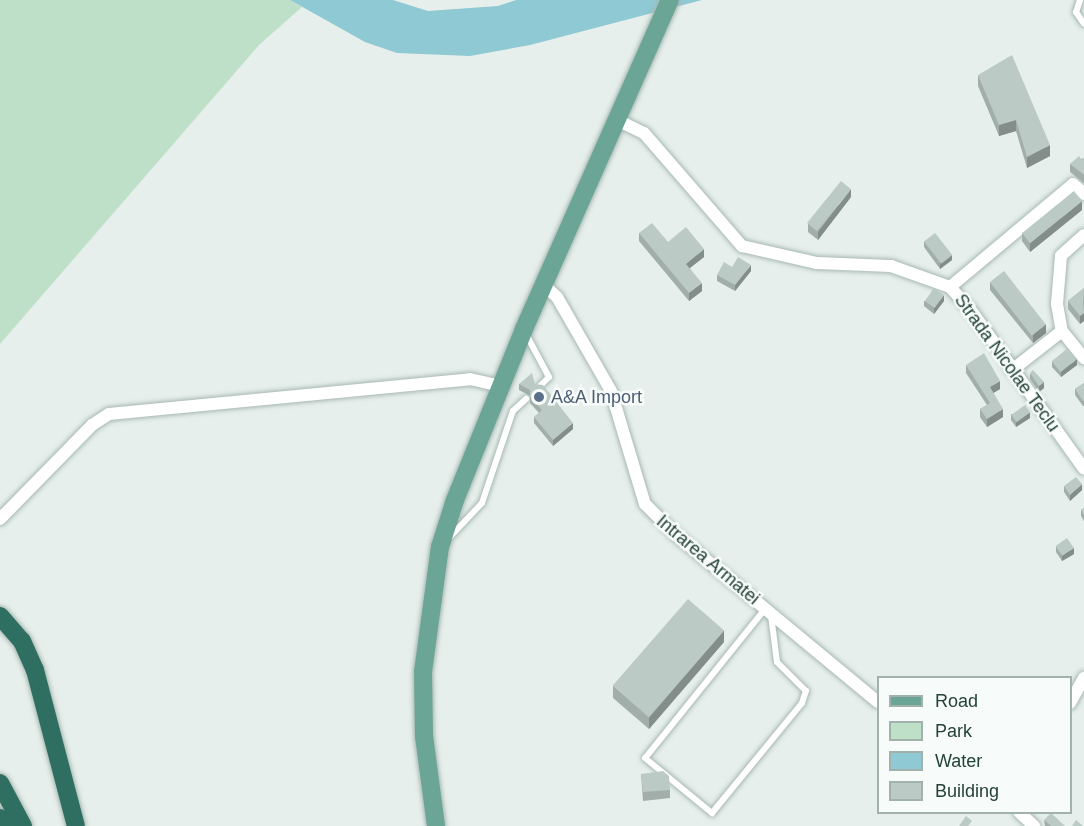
<!DOCTYPE html>
<style>
body{margin:0}
#map{position:relative;width:1084px;height:826px;overflow:hidden;background:#e6efeb;font-family:Helvetica,sans-serif}
div>[style]{position:absolute}
.green>*{inset:0;background:#bfe0c8}
.water>*{inset:0;background:#8ec9d4}
.roads{filter:drop-shadow(0 0 2px #a8b8b2) drop-shadow(0 0 2px #a8b8b2)}
.service>*{height:6px;margin:-3px;padding:0 3px;transform-origin:3px;border-radius:3px;background:#fff}
.minor>*{height:12px;margin:-6px;padding:0 6px;transform-origin:6px;border-radius:6px;background:#fff}
.primary>*{height:18px;margin:-9px;padding:0 9px;transform-origin:9px;border-radius:9px;background:#6aa596}
.motorway>*{height:18px;margin:-9px;padding:0 9px;transform-origin:9px;border-radius:9px;background:#2f6f62}
.wall>*{inset:0;background:#a1aea9}
.shaded-wall>*{inset:0;background:#838d89}
.building>*{inset:0;background:#bbcac4;transform-origin:0 0}
.dots>*{width:16px;height:16px;translate:-50% -50%;box-sizing:border-box;border:3px solid #f7fbf9;border-radius:50%}
span{translate:-50% -50%;white-space:nowrap;text-align:center;line-height:1.15;-webkit-text-stroke:5px #f7fbf9;paint-order:stroke}
.street-label{font-size:18px;color:#24423a}
.service-label{font-size:18px;color:#4e5e75}
.left{translate:0 -50%;text-align:left}
.legend{position:absolute;left:877px;top:676px;width:195px;height:138px;box-sizing:border-box;background:#f7fbf9;border:2px solid #a3b1ad;margin:0;padding:8px 10px;list-style:none;font-size:18px;color:#24423a}
.legend li{display:flex;align-items:center;gap:12px;height:30px}
.legend b{width:30px;border:2px solid #a3b1ad}
</style>
<div id="map">
<div class="green">
<i style="clip-path:polygon(0 0,290px 0,302px 7px,259px 45px,0 344px)"></i>
</div>
<div class="water">
<i style="clip-path:polygon(290px 0,393px 0,428px 11px,498px 6px,516px 0,702px 0,530px 45px,470px 56px,397px 53px,365px 42px)"></i>
</div>
<div class="roads">
<div class="service">
<i style="left:1080px;top:0;width:13px;rotate:108deg"></i>
<i style="left:1076px;top:12px;width:14px;rotate:56deg"></i>
<i style="left:526px;top:334px;width:49px;rotate:61.9deg"></i>
<i style="left:549px;top:377px;width:14px;rotate:135deg"></i>
<i style="left:449px;top:538px;width:48px;rotate:-46.7deg"></i>
<i style="left:482px;top:503px;width:97px;rotate:-71.4deg"></i>
<i style="left:513px;top:411px;width:18px;rotate:-43deg"></i>
<i style="left:765px;top:609px;width:191px;rotate:128.8deg"></i>
<i style="left:645px;top:758px;width:87px;rotate:39.4deg"></i>
<i style="left:712px;top:813px;width:142px;rotate:-50.7deg"></i>
<i style="left:802px;top:703px;width:13px;rotate:-72deg"></i>
<i style="left:806px;top:691px;width:41px;rotate:-135deg"></i>
<i style="left:777px;top:662px;width:47px;rotate:-97.3deg"></i>
</div>
<div class="minor">
<i style="left:617px;top:120px;width:30px;rotate:26deg"></i>
<i style="left:644px;top:133px;width:150px;rotate:49.1deg"></i>
<i style="left:742px;top:246px;width:77px;rotate:12.8deg"></i>
<i style="left:817px;top:263px;width:74px;rotate:2.3deg"></i>
<i style="left:891px;top:266px;width:63px;rotate:19.6deg"></i>
<i style="left:950px;top:287px;width:30px;rotate:48deg"></i>
<i style="left:970px;top:309px;width:196px;rotate:54.5deg"></i>
<i style="left:1084px;top:235px;width:31px;rotate:138deg"></i>
<i style="left:1061px;top:256px;width:48px;rotate:94.8deg"></i>
<i style="left:1057px;top:304px;width:27px;rotate:80deg"></i>
<i style="left:1062px;top:331px;width:35px;rotate:51deg"></i>
<i style="left:544px;top:285px;width:18px;rotate:43deg"></i>
<i style="left:557px;top:297px;width:108px;rotate:60.1deg"></i>
<i style="left:611px;top:391px;width:118px;rotate:73.3deg"></i>
<i style="left:645px;top:504px;width:44px;rotate:45deg"></i>
<i style="left:676px;top:535px;width:262px;rotate:39.6deg"></i>
<i style="left:950px;top:287px;width:160px;rotate:-39.9deg"></i>
<i style="left:1073px;top:184px;width:15px;rotate:42deg"></i>
<i style="left:1012px;top:370px;width:63px;rotate:-38deg"></i>
<i style="left:0;top:519px;width:132px;rotate:-45.6deg"></i>
<i style="left:92px;top:425px;width:20px;rotate:-33deg"></i>
<i style="left:109px;top:414px;width:363px;rotate:-5.5deg"></i>
<i style="left:470px;top:379px;width:32px;rotate:13deg"></i>
<i style="left:1070px;top:703px;width:29px;rotate:-61deg"></i>
<i style="left:1019px;top:812px;width:21px;rotate:43deg"></i>
</div>
<div class="primary">
<i style="left:436px;top:826px;width:91px;rotate:-97.6deg"></i>
<i style="left:424px;top:736px;width:64px;rotate:-90.9deg"></i>
<i style="left:423px;top:672px;width:126px;rotate:-82.3deg"></i>
<i style="left:440px;top:547px;width:49px;rotate:-72.3deg"></i>
<i style="left:455px;top:500px;width:184px;rotate:-68deg"></i>
<i style="left:524px;top:329px;width:360px;rotate:-66.1deg"></i>
</div>
<div class="motorway">
<i style="left:0;top:616px;width:33px;rotate:49deg"></i>
<i style="left:22px;top:641px;width:32px;rotate:66deg"></i>
<i style="left:35px;top:670px;width:161px;rotate:75.3deg"></i>
<i style="left:0;top:783px;width:49px;rotate:61.9deg"></i>
<i style="left:0;top:818px;width:9px;rotate:63deg"></i>
</div>
</div>
<div class="wall">
<i style="clip-path:polygon(978px 75px,1050px 156px,1027px 168px,1016px 131px,999px 136px,978px 86px)"></i>
<i style="clip-path:polygon(1084px 158px,1084px 183px,1070px 172px,1070px 164px)"></i>
<i style="clip-path:polygon(851px 197px,818px 240px,808px 232px,808px 224px)"></i>
<i style="clip-path:polygon(1082px 210px,1030px 252px,1022px 241px,1022px 233px)"></i>
<i style="clip-path:polygon(639px 233px,668px 242px,704px 257px,690px 268px,702px 291px,689px 301px,639px 241px)"></i>
<i style="clip-path:polygon(924px 241px,952px 260px,940px 269px,924px 247px)"></i>
<i style="clip-path:polygon(732px 267px,751px 271px,735px 291px,717px 281px,717px 275px)"></i>
<i style="clip-path:polygon(990px 282px,1046px 333px,1033px 343px,990px 290px)"></i>
<i style="clip-path:polygon(1084px 288px,1084px 321px,1080px 324px,1068px 309px,1068px 301px)"></i>
<i style="clip-path:polygon(924px 301px,944px 301px,934px 314px,924px 306px)"></i>
<i style="clip-path:polygon(1052px 361px,1077px 365px,1061px 377px,1052px 367px)"></i>
<i style="clip-path:polygon(966px 365px,1000px 389px,993px 393px,1003px 417px,987px 427px,980px 417px,980px 409px,987px 405px,966px 373px)"></i>
<i style="clip-path:polygon(1030px 373px,1044px 388px,1039px 392px,1030px 379px)"></i>
<i style="clip-path:polygon(1084px 383px,1084px 406px,1083px 406px,1075px 395px,1075px 389px)"></i>
<i style="clip-path:polygon(519px 384px,535px 384px,573px 429px,553px 446px,534px 423px,534px 417px,539px 413px,530px 403px,530px 396px,519px 390px)"></i>
<i style="clip-path:polygon(1011px 414px,1030px 418px,1016px 427px,1011px 420px)"></i>
<i style="clip-path:polygon(1064px 486px,1082px 490px,1070px 501px,1064px 492px)"></i>
<i style="clip-path:polygon(1084px 508px,1084px 521px,1081px 516px,1081px 510px)"></i>
<i style="clip-path:polygon(1056px 546px,1074px 554px,1062px 561px,1056px 552px)"></i>
<i style="clip-path:polygon(724px 642px,649px 729px,613px 698px,613px 686px)"></i>
<i style="clip-path:polygon(641px 774px,670px 790px,670px 798px,643px 801px)"></i>
<i style="clip-path:polygon(1044px 820px,1065px 826px,1045px 826px)"></i>
</div>
<div class="shaded-wall">
<i style="clip-path:polygon(1016px 120px,1016px 131px,999px 136px,999px 125px)"></i>
<i style="clip-path:polygon(1050px 145px,1050px 156px,1027px 168px,1027px 157px)"></i>
<i style="clip-path:polygon(851px 189px,851px 197px,818px 240px,818px 232px)"></i>
<i style="clip-path:polygon(1082px 201px,1082px 210px,1030px 252px,1030px 243px)"></i>
<i style="clip-path:polygon(704px 249px,704px 257px,686px 271px,686px 264px)"></i>
<i style="clip-path:polygon(952px 255px,952px 260px,940px 269px,940px 263px)"></i>
<i style="clip-path:polygon(751px 265px,751px 271px,735px 291px,735px 285px)"></i>
<i style="clip-path:polygon(702px 283px,702px 291px,689px 301px,689px 293px)"></i>
<i style="clip-path:polygon(944px 295px,944px 301px,934px 314px,934px 308px)"></i>
<i style="clip-path:polygon(1084px 313px,1084px 321px,1080px 324px,1080px 316px)"></i>
<i style="clip-path:polygon(1046px 324px,1046px 333px,1033px 343px,1033px 335px)"></i>
<i style="clip-path:polygon(1077px 359px,1077px 365px,1061px 377px,1061px 372px)"></i>
<i style="clip-path:polygon(1000px 381px,1000px 389px,990px 395px,990px 387px)"></i>
<i style="clip-path:polygon(1044px 382px,1044px 388px,1039px 392px,1039px 386px)"></i>
<i style="clip-path:polygon(1003px 409px,1003px 417px,987px 427px,987px 419px)"></i>
<i style="clip-path:polygon(1030px 412px,1030px 418px,1016px 427px,1016px 421px)"></i>
<i style="clip-path:polygon(573px 423px,573px 429px,553px 446px,553px 440px)"></i>
<i style="clip-path:polygon(1082px 484px,1082px 490px,1070px 501px,1070px 495px)"></i>
<i style="clip-path:polygon(1074px 548px,1074px 554px,1062px 561px,1062px 555px)"></i>
<i style="clip-path:polygon(724px 630px,724px 642px,649px 729px,649px 718px)"></i>
</div>
<div class="building">
<i style="clip-path:polygon(1012px 55px,1050px 145px,1027px 157px,1016px 120px,999px 125px,978px 75px)"></i>
<i style="clip-path:polygon(1079px 156px,1082px 160px,1084px 158px,1084px 175px,1070px 164px)"></i>
<i style="left:841px;top:181px;width:13px;height:54px;rotate:39deg"></i>
<i style="left:1074px;top:191px;width:13px;height:67px;rotate:51deg"></i>
<i style="clip-path:polygon(652px 223px,668px 242px,686px 227px,704px 249px,686px 264px,702px 283px,689px 293px,639px 233px)"></i>
<i style="left:935px;top:233px;width:28px;height:14px;rotate:52deg"></i>
<i style="clip-path:polygon(738px 257px,751px 265px,735px 285px,717px 275px,724px 262px,732px 267px)"></i>
<i style="left:1004px;top:271px;width:68px;height:18px;rotate:52deg"></i>
<i style="left:934px;top:288px;width:12px;height:16px;rotate:35deg"></i>
<i style="clip-path:polygon(1084px 288px,1083px 303px,1084px 313px,1080px 316px,1068px 301px)"></i>
<i style="left:1068px;top:348px;width:14px;height:21px;rotate:51deg"></i>
<i style="clip-path:polygon(984px 353px,1000px 381px,990px 387px,1003px 409px,987px 419px,980px 409px,990px 403px,966px 365px)"></i>
<i style="clip-path:polygon(1033px 370px,1044px 382px,1039px 386px,1030px 373px)"></i>
<i style="clip-path:polygon(532px 373px,535px 384px,543px 385px,573px 423px,553px 440px,534px 417px,542px 410px,530px 396px,530px 390px,519px 384px)"></i>
<i style="clip-path:polygon(1084px 383px,1084px 400px,1083px 401px,1075px 389px)"></i>
<i style="left:1025px;top:405px;width:9px;height:17px;rotate:54deg"></i>
<i style="clip-path:polygon(1076px 477px,1082px 484px,1070px 495px,1064px 486px)"></i>
<i style="clip-path:polygon(1084px 508px,1084px 515px,1081px 510px)"></i>
<i style="left:1067px;top:538px;width:12px;height:14px;rotate:55deg"></i>
<i style="left:688px;top:599px;width:48px;height:115px;rotate:41deg"></i>
<i style="clip-path:polygon(663px 771px,669px 776px,670px 790px,643px 792px,641px 774px)"></i>
<i style="clip-path:polygon(1051px 813px,1065px 826px,1051px 826px,1044px 820px)"></i>
<i style="clip-path:polygon(966px 816px,972px 821px,968px 826px,959px 826px)"></i>
<i style="clip-path:polygon(1076px 820px,1083px 826px,1072px 826px)"></i>
</div>
<div class="dots">
<i style="left:539px;top:397px;background:#5c6f8a"></i>
</div>
<div class="street-label">
<span style="left:1007px;top:363px;rotate:54deg">Strada Nicolae Teclu</span>
<span style="left:708px;top:560px;rotate:40deg">Intrarea Armatei</span>
</div>
<div class="service-label">
<span class="left" style="left:551px;top:397px">A&amp;A Import</span>
</div>
<ul class="legend">
<li><b style="height:8px;background:#6aa596"></b>Road</li>
<li><b style="height:16px;background:#bfe0c8"></b>Park</li>
<li><b style="height:16px;background:#8ec9d4"></b>Water</li>
<li><b style="height:16px;background:#bbcac4"></b>Building</li>
</ul>
</div>
